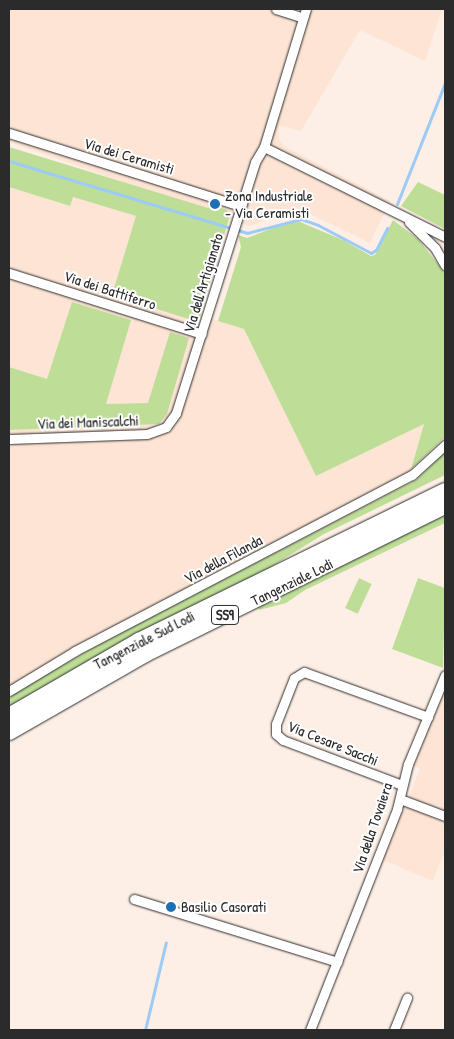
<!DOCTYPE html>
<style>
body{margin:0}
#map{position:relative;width:454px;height:1039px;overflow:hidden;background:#feefe6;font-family:"Patrick Hand",sans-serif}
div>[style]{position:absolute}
.built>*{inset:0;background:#fde4d4}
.green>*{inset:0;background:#bede97;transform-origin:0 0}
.stream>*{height:3px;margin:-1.5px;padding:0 1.5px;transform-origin:1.5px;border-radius:1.5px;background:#9ccbf7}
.roads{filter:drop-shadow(0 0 1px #2b2b2b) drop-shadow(0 0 1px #2b2b2b)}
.street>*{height:9px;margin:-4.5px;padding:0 4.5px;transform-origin:4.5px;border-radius:4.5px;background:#fff}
.highway>*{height:16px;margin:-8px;padding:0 8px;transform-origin:8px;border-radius:8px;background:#fff}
.dots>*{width:14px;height:14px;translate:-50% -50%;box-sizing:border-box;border:2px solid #fff;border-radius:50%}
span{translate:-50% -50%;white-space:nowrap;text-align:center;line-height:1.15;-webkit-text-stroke:4px #fff;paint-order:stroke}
.shield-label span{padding:1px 4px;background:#fff;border:1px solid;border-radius:4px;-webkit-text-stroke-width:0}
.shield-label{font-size:14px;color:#2b2b2b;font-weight:700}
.street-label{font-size:15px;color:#2b2b2b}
.poi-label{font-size:15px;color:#2b2b2b}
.left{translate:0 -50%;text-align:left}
.frame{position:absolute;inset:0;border:10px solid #2b2b2b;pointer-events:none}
</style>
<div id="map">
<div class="built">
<i style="clip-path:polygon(9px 9px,442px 9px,425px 61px,360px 30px,301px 131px,279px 125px,279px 139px,284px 146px,390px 201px,370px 243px,298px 208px,249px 226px,9px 142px)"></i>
<i style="clip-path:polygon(9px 187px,69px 206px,73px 197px,136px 216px,199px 319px,200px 315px,244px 329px,316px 476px,424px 424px,406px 485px,102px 643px,9px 697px)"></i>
<i style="clip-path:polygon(445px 690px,445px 850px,433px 881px,383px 860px,420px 769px,414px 766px)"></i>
</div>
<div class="green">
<i style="clip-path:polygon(9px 147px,208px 208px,210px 204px,227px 210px,229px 219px,199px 319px,195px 321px,112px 295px,136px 216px,73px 197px,70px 206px,9px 187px)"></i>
<i style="clip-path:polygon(418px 182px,445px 195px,445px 229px,401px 206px)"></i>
<i style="clip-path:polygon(393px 220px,418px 239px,445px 273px,445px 437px,411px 469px,424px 424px,316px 476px,244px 329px,218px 321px,241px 247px,238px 235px,247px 238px,286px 223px,300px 222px,343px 240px,371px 256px,375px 255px)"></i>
<i style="clip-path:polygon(72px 302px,131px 320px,106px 404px,148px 403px,170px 332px,189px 338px,167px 414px,159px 424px,9px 430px,9px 367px,47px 379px)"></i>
<i style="clip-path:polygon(445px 452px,445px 475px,324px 534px,261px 573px,116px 645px,9px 709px,9px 697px,21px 689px,102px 643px,416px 480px)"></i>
<i style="clip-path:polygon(445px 515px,445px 523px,305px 590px,286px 603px,259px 610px,258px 607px)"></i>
<i style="left:359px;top:578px;width:14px;height:33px;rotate:25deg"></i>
<i style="clip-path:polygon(418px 578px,445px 588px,443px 668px,392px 649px)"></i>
</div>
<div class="stream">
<i style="left:9px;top:161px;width:249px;rotate:16.8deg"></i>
<i style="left:247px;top:233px;width:56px;rotate:-14.5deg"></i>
<i style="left:301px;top:219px;width:18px;rotate:19deg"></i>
<i style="left:318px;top:225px;width:60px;rotate:27.8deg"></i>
<i style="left:371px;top:253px;width:6px;rotate:-31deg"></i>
<i style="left:376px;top:250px;width:25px;rotate:-63deg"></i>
<i style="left:397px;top:204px;width:130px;rotate:-68.4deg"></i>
<i style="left:145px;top:1030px;width:90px;rotate:-76.6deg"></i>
</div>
<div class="roads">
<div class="street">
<i style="left:276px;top:9px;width:28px;rotate:18deg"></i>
<i style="left:9px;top:133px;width:243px;rotate:17.5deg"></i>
<i style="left:264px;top:147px;width:202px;rotate:26.4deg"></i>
<i style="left:409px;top:222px;width:37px;rotate:45deg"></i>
<i style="left:435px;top:248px;width:20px;rotate:60deg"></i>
<i style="left:9px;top:273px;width:202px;rotate:17.5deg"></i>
<i style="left:9px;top:439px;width:138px;rotate:-2.1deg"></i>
<i style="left:147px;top:434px;width:20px;rotate:-20deg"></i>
<i style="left:166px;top:427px;width:17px;rotate:-54deg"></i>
<i style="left:176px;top:413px;width:263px;rotate:-72.5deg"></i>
<i style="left:255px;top:162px;width:17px;rotate:-59deg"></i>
<i style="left:264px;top:147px;width:144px;rotate:-73.1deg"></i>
<i style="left:9px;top:691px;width:77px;rotate:-31.2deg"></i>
<i style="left:75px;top:651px;width:380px;rotate:-27.6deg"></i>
<i style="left:412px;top:475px;width:45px;rotate:-42.3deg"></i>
<i style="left:402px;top:785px;width:127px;rotate:-159.3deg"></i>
<i style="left:283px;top:740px;width:9px;rotate:-139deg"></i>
<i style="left:276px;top:734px;width:10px;rotate:-90deg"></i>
<i style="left:276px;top:724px;width:49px;rotate:-68.6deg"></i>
<i style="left:294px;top:678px;width:12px;rotate:-31deg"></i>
<i style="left:304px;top:672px;width:132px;rotate:19.9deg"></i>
<i style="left:400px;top:799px;width:48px;rotate:20.7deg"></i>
<i style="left:134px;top:899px;width:213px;rotate:17.2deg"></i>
<i style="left:310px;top:1030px;width:238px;rotate:-68.5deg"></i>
<i style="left:397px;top:809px;width:46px;rotate:-76.3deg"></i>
<i style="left:408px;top:764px;width:96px;rotate:-67.4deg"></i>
<i style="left:394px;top:1030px;width:35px;rotate:-68deg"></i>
</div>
<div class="highway">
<i style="left:9px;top:716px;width:150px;rotate:-30deg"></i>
<i style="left:139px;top:641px;width:341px;rotate:-26.1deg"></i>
<i style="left:9px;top:732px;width:157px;rotate:-29.8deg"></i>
<i style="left:145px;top:654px;width:335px;rotate:-26.3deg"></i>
</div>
</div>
<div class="dots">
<i style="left:215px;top:204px;background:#1f6fb2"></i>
<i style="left:171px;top:907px;background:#1f6fb2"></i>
</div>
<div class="shield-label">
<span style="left:225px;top:615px">SS9</span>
</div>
<div class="street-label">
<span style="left:129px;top:156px;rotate:17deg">Via dei Ceramisti</span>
<span style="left:203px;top:283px;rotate:-73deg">Via dell'Artigianato</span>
<span style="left:110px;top:290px;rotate:18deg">Via dei Battiferro</span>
<span style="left:88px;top:422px;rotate:-2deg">Via dei Maniscalchi</span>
<span style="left:223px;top:559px;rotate:-28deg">Via della Filanda</span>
<span style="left:292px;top:582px;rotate:-26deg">Tangenziale Lodi</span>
<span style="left:144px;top:640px;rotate:-27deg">Tangenziale Sud Lodi</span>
<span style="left:333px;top:743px;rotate:22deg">Via Cesare Sacchi</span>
<span style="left:372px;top:828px;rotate:-71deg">Via della Tovaiera</span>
</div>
<div class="poi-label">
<span class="left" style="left:225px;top:204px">Zona Industriale<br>- Via Ceramisti</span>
<span class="left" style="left:181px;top:907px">Basilio Casorati</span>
</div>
<div class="frame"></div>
</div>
